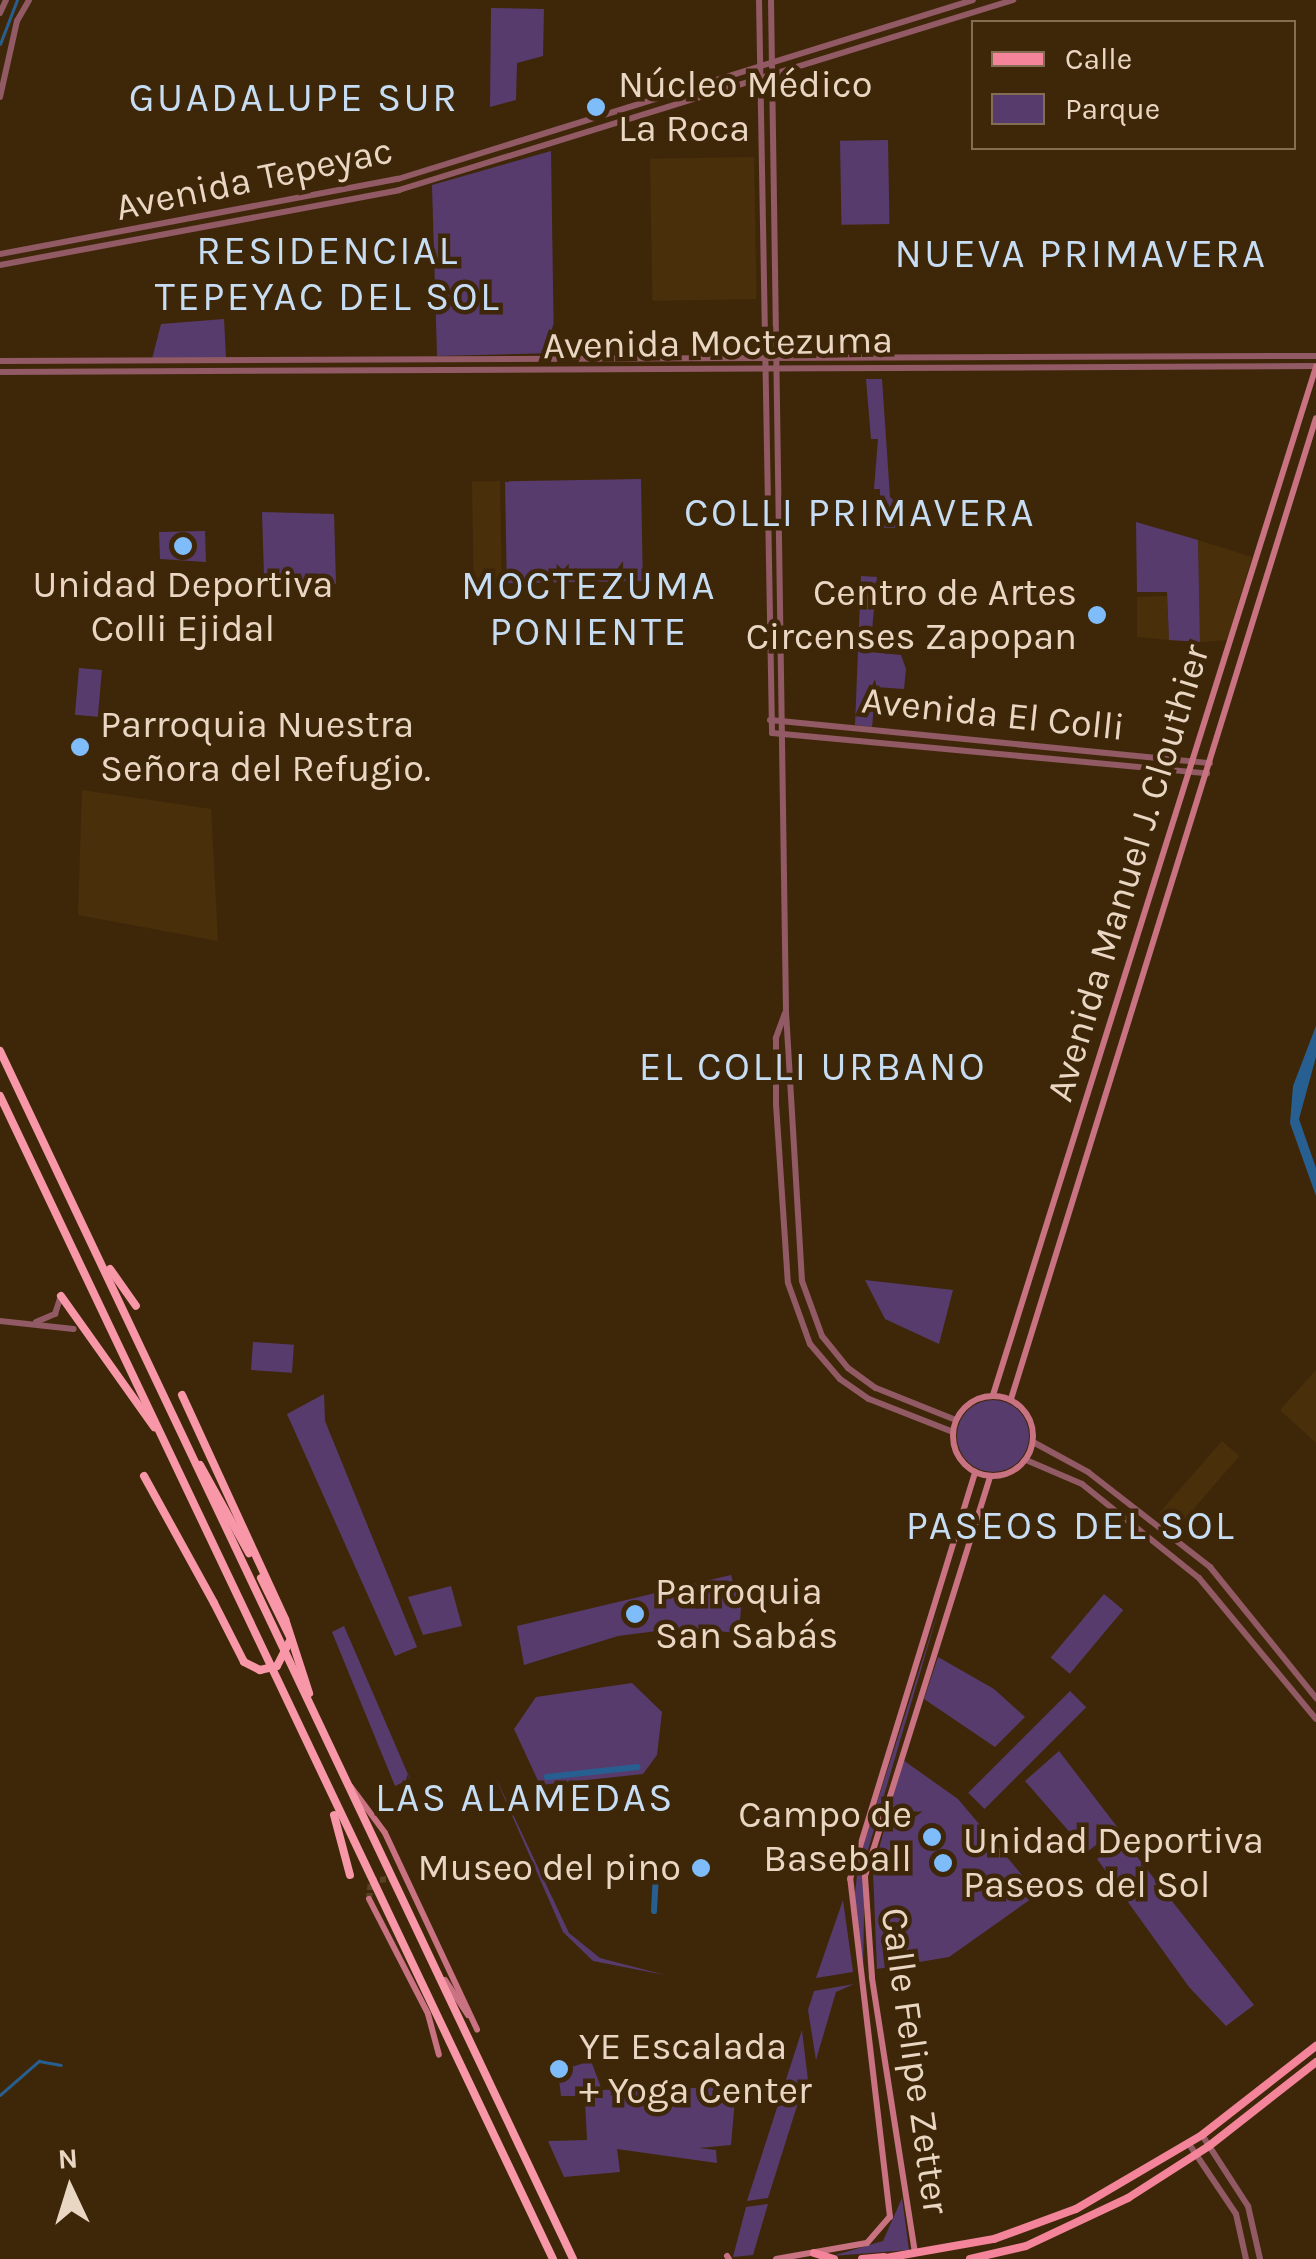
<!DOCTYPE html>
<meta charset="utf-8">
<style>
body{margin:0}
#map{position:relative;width:1316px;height:2259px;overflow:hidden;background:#3e2709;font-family:Karla,sans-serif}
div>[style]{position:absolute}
.built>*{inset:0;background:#4a2f0b;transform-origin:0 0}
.green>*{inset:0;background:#573b6d;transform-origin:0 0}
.round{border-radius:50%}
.water>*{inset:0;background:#285f91}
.stream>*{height:2.5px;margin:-1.25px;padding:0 1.25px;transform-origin:1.25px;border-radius:1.25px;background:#285f91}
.canal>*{height:6px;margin:-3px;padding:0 3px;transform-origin:3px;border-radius:3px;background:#285f91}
.secondary-tunnel>*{height:6px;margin-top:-3px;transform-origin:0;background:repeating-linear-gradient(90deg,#584125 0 6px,transparent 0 9px)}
.tertiary>*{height:6px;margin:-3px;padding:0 3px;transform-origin:3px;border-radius:3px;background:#915a64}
.secondary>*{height:6px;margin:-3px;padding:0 3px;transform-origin:3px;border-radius:3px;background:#c87282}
.secondary>.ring{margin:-3px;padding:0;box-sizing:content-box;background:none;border:6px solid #c87282;border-radius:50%}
.primary>*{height:8px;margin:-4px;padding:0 4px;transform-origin:4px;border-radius:4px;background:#f38499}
.trunk>*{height:8px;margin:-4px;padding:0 4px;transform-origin:4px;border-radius:4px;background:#f797a8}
.trunk-bridge>*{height:8px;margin:-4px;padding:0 4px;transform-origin:4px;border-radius:4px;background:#f797a8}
.dots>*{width:28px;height:28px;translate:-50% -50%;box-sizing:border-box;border:5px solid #3e2709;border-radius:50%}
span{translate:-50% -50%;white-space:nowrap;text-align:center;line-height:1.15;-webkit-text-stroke:9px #3e2709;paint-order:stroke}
.poi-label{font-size:38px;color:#ead7c3}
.left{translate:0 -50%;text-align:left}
.right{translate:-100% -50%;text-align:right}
.street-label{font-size:38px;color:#ead7c3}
.neighbourhood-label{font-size:40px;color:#c7ddf4;letter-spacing:2.5px}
.legend{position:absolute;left:971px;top:20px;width:325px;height:130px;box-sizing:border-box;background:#3e2709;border:2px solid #836d53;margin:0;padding:12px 18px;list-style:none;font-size:30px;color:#ead7c3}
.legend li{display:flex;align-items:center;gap:20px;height:50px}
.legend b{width:50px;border:2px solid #836d53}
.north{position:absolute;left:20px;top:2139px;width:100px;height:100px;-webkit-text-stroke:8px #3e2709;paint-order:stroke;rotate:356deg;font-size:28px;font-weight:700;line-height:40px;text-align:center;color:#ead7c3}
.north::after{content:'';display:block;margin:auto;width:35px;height:45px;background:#ead7c3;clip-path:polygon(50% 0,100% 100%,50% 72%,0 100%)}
</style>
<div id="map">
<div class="built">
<i style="left:754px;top:157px;width:142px;height:104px;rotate:89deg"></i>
<i style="left:500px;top:481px;width:104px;height:28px;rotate:89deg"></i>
<i style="clip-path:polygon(1198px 540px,1252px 557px,1227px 640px,1200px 642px)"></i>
<i style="clip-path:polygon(1167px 596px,1169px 640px,1137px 637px,1137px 597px)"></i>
<i style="clip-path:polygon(82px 790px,211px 809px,218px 941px,78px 915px)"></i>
<i style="clip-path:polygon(1316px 1370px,1316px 1443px,1280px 1410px)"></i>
<i style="left:1222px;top:1441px;width:23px;height:96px;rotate:41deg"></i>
</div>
<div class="green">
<i style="clip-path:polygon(491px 8px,544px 9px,543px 56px,517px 63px,516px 100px,490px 107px)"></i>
<i style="left:888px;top:140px;width:84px;height:48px;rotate:89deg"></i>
<i style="clip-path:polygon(551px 151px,554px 353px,437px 356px,432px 185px)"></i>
<i style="clip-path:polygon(224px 319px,226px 358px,152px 359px,161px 324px)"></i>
<i style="clip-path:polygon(866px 379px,882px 379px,890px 497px,903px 509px,903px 528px,880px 528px,880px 489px,874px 489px,878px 439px,871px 439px)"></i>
<i style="left:641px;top:479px;width:102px;height:136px;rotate:89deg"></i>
<i style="clip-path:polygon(262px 512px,334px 514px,336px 584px,264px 575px)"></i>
<i style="clip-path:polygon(1136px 522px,1198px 540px,1200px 642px,1169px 640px,1167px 592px,1137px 592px)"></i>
<i style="clip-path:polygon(205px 531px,206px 562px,160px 559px,159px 532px)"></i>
<i style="clip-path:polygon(861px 576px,877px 577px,870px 652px,901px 655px,906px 669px,904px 689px,876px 687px,872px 727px,855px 725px)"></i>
<i style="left:79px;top:668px;width:23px;height:47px;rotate:5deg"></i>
<i style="clip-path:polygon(865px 1280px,953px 1290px,939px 1344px,885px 1319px)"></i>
<i style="left:253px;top:1342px;width:41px;height:28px;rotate:4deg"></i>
<i style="clip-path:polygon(324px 1394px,325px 1421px,417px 1647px,395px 1656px,287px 1414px)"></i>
<i class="round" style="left:957px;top:1400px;width:72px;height:72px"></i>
<i style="clip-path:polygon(731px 1575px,741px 1608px,739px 1633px,680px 1628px,618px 1636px,524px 1665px,517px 1626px)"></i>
<i style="clip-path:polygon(451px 1586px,462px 1626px,423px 1635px,408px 1597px)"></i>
<i style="left:1104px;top:1594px;width:25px;height:83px;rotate:40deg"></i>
<i style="clip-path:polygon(940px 1605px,865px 1860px,863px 1971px,854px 1901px,859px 1859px)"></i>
<i style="clip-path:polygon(344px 1626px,410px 1779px,395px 1786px,332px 1632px)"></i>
<i style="clip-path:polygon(938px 1657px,994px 1689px,1025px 1717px,995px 1747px,924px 1699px)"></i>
<i style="clip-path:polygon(632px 1683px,662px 1712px,657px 1755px,643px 1774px,540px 1785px,514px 1729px,536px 1697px)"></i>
<i style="left:1070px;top:1691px;width:23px;height:144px;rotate:45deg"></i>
<i style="clip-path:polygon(1059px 1751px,1118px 1828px,1087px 1852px,1025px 1781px)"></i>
<i style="clip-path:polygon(903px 1760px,958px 1799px,1038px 1894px,949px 1957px,877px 1969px,873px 1871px)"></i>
<i style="clip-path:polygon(493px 1772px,569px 1933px,600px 1958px,665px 1975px,593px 1961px,563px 1932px)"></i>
<i style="clip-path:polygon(1123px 1839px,1254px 2005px,1226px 2026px,1189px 1987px,1097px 1859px)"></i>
<i style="clip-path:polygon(843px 1900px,853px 1972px,816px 1978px)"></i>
<i style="clip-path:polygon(854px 1984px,836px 1992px,816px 2060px,808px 2010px,814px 1991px)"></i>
<i style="clip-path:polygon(802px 2030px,809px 2089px,802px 2090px,768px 2198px,747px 2201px)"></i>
<i style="clip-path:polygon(591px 2061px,602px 2090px,736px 2087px,731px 2145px,699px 2148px,716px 2150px,717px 2163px,617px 2149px,620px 2172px,564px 2177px,548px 2141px,587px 2140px,585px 2101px,591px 2096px,561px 2096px,558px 2071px)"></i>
<i style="clip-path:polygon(902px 2198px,909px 2250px,832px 2256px,883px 2241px)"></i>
<i style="clip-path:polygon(768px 2204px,753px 2255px,733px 2257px,746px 2207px)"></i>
</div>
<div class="water">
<i style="clip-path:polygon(1316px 1026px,1316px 1057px,1299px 1119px,1316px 1168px,1316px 1196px,1290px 1123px,1293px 1086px)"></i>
</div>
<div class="stream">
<i style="left:0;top:44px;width:47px;rotate:-68.9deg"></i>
<i style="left:0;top:2095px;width:52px;rotate:-41.1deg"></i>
<i style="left:39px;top:2061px;width:22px;rotate:10deg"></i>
</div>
<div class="canal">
<i style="left:547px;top:1777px;width:91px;rotate:-6.3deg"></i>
<i style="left:654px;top:1911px;width:33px;rotate:-87deg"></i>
</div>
<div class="secondary-tunnel">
<i style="left:369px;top:1899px;width:18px;rotate:-84deg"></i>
<i style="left:371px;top:1881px;width:23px;rotate:-7deg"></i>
</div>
<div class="tertiary">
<i style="left:759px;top:0;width:733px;rotate:88.98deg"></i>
<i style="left:771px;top:0;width:1012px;rotate:89.15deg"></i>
<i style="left:786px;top:1012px;width:269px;rotate:86.6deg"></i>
<i style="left:802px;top:1281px;width:59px;rotate:70deg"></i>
<i style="left:822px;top:1336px;width:41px;rotate:50.9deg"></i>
<i style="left:848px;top:1368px;width:34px;rotate:36deg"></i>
<i style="left:876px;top:1388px;width:86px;rotate:21.8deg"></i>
<i style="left:0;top:13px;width:14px;rotate:-65deg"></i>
<i style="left:0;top:97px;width:78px;rotate:-77.4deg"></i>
<i style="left:17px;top:21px;width:24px;rotate:-60deg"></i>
<i style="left:0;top:254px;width:405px;rotate:-10.7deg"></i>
<i style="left:398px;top:179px;width:602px;rotate:-17.29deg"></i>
<i style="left:0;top:265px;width:406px;rotate:-10.6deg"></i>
<i style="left:399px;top:190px;width:643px;rotate:-17.19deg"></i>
<i style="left:0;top:361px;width:1316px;rotate:-0.22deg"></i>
<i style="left:0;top:372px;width:1316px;rotate:-0.26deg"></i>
<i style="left:770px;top:720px;width:442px;rotate:5.6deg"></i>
<i style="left:772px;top:733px;width:437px;rotate:5.3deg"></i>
<i style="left:785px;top:1013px;width:27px;rotate:110deg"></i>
<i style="left:776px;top:1038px;width:66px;rotate:90deg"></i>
<i style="left:776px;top:1104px;width:179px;rotate:86.2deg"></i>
<i style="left:788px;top:1283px;width:65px;rotate:70.2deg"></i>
<i style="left:810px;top:1344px;width:46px;rotate:49.4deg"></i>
<i style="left:840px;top:1379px;width:35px;rotate:35deg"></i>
<i style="left:869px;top:1399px;width:90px;rotate:21.4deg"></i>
<i style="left:0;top:1321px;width:74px;rotate:6.2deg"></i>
<i style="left:36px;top:1322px;width:21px;rotate:-23deg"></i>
<i style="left:55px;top:1314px;width:19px;rotate:-72deg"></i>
<i style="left:1033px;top:1442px;width:63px;rotate:28.6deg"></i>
<i style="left:1088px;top:1472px;width:155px;rotate:37.9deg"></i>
<i style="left:1210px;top:1567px;width:169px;rotate:51deg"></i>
<i style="left:1026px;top:1460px;width:61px;rotate:23.2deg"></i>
<i style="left:1082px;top:1484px;width:150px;rotate:38.8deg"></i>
<i style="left:1199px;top:1578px;width:183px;rotate:50.3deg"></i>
<i style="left:1202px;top:2135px;width:85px;rotate:57.1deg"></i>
<i style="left:1248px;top:2206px;width:54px;rotate:77.2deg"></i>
<i style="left:1189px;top:2144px;width:84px;rotate:56.1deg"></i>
<i style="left:1236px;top:2214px;width:46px;rotate:77.5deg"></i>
</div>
<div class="secondary">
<i style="left:993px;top:1395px;width:1078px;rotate:-72.56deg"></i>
<i class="ring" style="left:953px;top:1396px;width:74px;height:74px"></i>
<i style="left:1011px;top:1399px;width:1027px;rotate:-72.73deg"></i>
<i style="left:351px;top:1787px;width:57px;rotate:53.5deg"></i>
<i style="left:385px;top:1833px;width:217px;rotate:64.9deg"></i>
<i style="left:369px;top:1899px;width:129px;rotate:62.8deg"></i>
<i style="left:428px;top:2014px;width:42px;rotate:75deg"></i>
<i style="left:445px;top:1980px;width:42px;rotate:56.7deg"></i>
<i style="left:915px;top:2253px;width:279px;rotate:-98.9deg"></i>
<i style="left:872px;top:1977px;width:101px;rotate:-94deg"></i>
<i style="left:865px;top:1876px;width:419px;rotate:-72.6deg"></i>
<i style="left:727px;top:2256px;width:4px;rotate:56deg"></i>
<i style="left:776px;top:2259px;width:92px;rotate:-10deg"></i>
<i style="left:867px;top:2243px;width:35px;rotate:-49deg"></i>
<i style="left:890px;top:2217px;width:340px;rotate:-96.7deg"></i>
<i style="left:850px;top:1879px;width:426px;rotate:-72.9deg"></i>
</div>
<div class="primary">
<i style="left:814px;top:2253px;width:21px;rotate:17deg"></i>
<i style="left:862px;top:2259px;width:22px;rotate:-5deg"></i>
<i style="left:880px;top:2259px;width:116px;rotate:-10deg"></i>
<i style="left:994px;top:2239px;width:87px;rotate:-20.1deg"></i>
<i style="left:1076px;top:2209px;width:146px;rotate:-30.4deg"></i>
<i style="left:1202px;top:2135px;width:145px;rotate:-38deg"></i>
<i style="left:970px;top:2259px;width:57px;rotate:-13.1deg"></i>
<i style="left:1026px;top:2246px;width:113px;rotate:-25.2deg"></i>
<i style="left:1128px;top:2198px;width:96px;rotate:-32.7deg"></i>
<i style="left:1209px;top:2146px;width:136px;rotate:-38.1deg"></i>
</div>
<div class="trunk">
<i style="left:0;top:1051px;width:1337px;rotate:64.62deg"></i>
<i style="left:0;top:1096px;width:1288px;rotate:64.57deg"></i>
<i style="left:110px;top:1269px;width:45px;rotate:54.9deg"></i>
<i style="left:61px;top:1296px;width:161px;rotate:54.6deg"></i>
<i style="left:182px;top:1395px;width:247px;rotate:65.3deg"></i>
<i style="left:285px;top:1619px;width:78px;rotate:72deg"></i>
<i style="left:200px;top:1465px;width:101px;rotate:60.9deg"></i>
<i style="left:144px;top:1476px;width:145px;rotate:61.1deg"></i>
<i style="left:334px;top:1815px;width:62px;rotate:75.1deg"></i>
</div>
<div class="trunk-bridge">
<i style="left:214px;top:1603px;width:66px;rotate:63deg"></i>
<i style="left:244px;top:1662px;width:18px;rotate:27deg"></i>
<i style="left:260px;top:1670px;width:17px;rotate:-13deg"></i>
<i style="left:277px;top:1666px;width:30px;rotate:-63deg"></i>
<i style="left:291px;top:1639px;width:68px;rotate:-116.2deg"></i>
</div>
<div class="dots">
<i style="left:596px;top:107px;background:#7fbdfa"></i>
<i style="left:183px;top:546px;background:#7fbdfa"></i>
<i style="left:1097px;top:615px;background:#7fbdfa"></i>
<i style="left:80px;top:747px;background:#7fbdfa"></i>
<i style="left:635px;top:1614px;background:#7fbdfa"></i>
<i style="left:932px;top:1837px;background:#7fbdfa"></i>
<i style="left:943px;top:1863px;background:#7fbdfa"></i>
<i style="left:701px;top:1868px;background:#7fbdfa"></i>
<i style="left:559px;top:2069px;background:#7fbdfa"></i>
</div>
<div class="poi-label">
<span class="left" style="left:618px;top:107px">Núcleo Médico<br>La Roca</span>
<span style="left:183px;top:607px">Unidad Deportiva<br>Colli Ejidal</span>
<span class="right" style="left:1077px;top:615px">Centro de Artes<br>Circenses Zapopan</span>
<span class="left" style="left:100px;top:747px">Parroquia Nuestra<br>Señora del Refugio.</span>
<span class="left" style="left:655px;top:1614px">Parroquia<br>San Sabás</span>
<span class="right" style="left:912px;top:1837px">Campo de<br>Baseball</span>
<span class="left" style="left:963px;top:1863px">Unidad Deportiva<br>Paseos del Sol</span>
<span class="right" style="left:681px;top:1868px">Museo del pino</span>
<span class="left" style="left:579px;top:2069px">YE Escalada<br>+ Yoga Center</span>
</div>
<div class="street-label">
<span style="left:254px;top:179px;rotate:-12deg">Avenida Tepeyac</span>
<span style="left:718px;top:343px;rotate:-1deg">Avenida Moctezuma</span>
<span style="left:993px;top:714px;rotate:6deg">Avenida El Colli</span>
<span style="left:1128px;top:873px;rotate:-73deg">Avenida Manuel J. Clouthier</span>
<span style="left:915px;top:2061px;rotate:82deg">Calle Felipe Zetter</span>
</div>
<div class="neighbourhood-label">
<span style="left:294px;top:98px">GUADALUPE SUR</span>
<span style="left:328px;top:274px">RESIDENCIAL<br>TEPEYAC DEL SOL</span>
<span style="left:1081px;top:254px">NUEVA PRIMAVERA</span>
<span style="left:860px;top:513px">COLLI PRIMAVERA</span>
<span style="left:589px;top:609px">MOCTEZUMA<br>PONIENTE</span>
<span style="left:813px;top:1067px">EL COLLI URBANO</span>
<span style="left:1071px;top:1526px">PASEOS DEL SOL</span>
<span style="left:525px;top:1798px">LAS ALAMEDAS</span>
</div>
<ul class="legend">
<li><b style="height:12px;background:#f38499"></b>Calle</li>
<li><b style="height:28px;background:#573b6d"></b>Parque</li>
</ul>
<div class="north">N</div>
</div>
